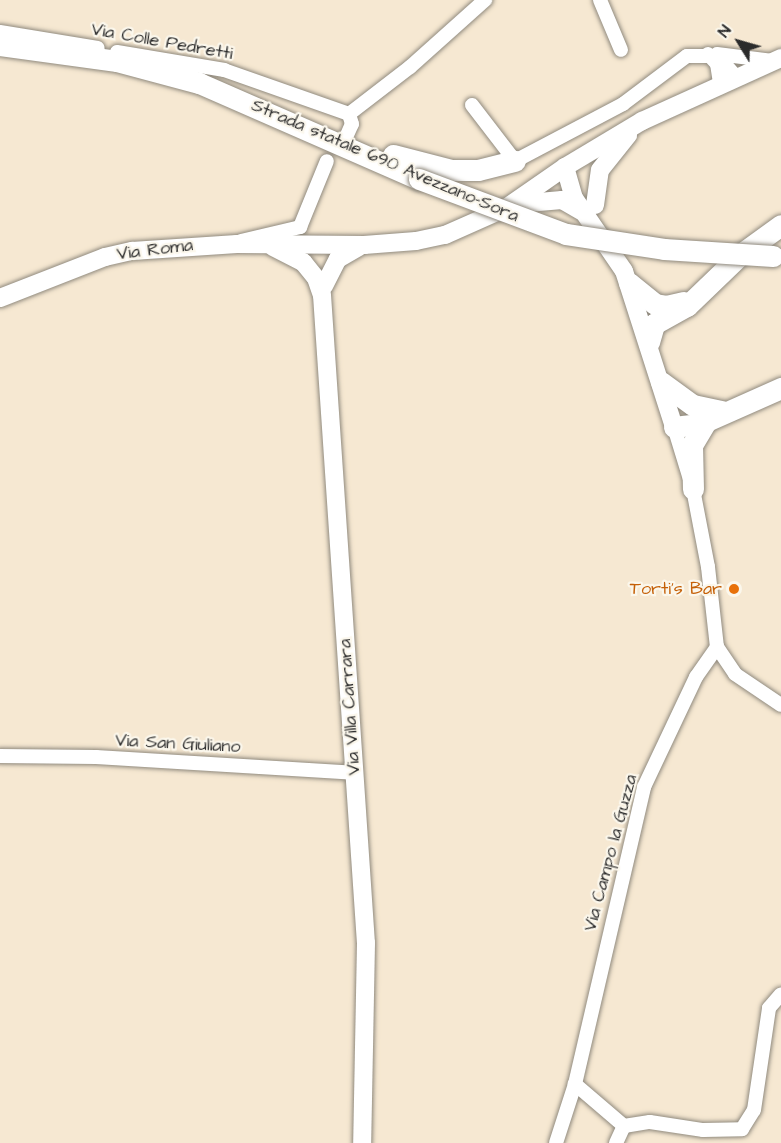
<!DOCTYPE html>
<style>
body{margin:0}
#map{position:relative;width:781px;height:1143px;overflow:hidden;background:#f6e8d2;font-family:"Architects Daughter",sans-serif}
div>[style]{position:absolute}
.roads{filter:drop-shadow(0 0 2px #908a7e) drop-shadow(0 0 2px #908a7e)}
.minor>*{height:14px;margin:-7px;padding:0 7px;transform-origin:7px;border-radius:7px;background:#fff}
.major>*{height:18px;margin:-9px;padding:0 9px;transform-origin:9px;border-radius:9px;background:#fff}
.highway>*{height:21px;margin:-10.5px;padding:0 10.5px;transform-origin:10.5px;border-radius:10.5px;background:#fff}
.bridges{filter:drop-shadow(0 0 2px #908a7e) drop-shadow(0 0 2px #908a7e)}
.highway-bridge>*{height:21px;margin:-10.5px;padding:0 10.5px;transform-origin:10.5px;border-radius:10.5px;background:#fff}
.dots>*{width:16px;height:16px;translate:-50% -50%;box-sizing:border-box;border:3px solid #fbf7ec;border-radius:50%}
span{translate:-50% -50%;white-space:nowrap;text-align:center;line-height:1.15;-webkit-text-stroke:4.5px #fbf7ec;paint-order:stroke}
.street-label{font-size:18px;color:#2b2b2b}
.food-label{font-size:18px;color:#c56008}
.right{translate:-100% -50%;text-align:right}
.north{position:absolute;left:709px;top:12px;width:60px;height:60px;-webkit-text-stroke:4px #fbf7ec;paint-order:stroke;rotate:307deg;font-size:16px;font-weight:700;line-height:24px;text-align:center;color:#2b2b2b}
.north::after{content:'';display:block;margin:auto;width:21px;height:27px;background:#2b2b2b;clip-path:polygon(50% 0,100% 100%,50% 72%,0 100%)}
</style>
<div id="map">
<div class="roads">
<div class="minor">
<i style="left:600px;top:0;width:54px;rotate:67.2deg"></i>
<i style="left:0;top:32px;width:99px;rotate:9.3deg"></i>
<i style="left:117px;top:52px;width:109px;rotate:9.5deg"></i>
<i style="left:224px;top:70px;width:133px;rotate:19.4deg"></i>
<i style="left:708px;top:54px;width:13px;rotate:48deg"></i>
<i style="left:717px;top:64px;width:20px;rotate:81deg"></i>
<i style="left:717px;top:54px;width:56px;rotate:7.1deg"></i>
<i style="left:472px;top:105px;width:71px;rotate:52.5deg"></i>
<i style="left:515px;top:161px;width:122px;rotate:-27.8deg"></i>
<i style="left:623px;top:104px;width:80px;rotate:-36.9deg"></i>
<i style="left:687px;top:56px;width:31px"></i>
<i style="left:718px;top:56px;width:28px;rotate:49deg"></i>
<i style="left:347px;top:135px;width:12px;rotate:-66deg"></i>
<i style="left:352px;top:124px;width:10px;rotate:-107deg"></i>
<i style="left:349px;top:114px;width:77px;rotate:-37.6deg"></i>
<i style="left:410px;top:67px;width:101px;rotate:-41.8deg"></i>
<i style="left:241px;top:241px;width:61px;rotate:-13.3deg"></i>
<i style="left:300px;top:227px;width:71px;rotate:-67.8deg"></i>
<i style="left:674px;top:427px;width:65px;rotate:73deg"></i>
<i style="left:693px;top:489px;width:79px;rotate:79.1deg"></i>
<i style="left:708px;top:567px;width:81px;rotate:83.6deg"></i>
<i style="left:0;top:756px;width:96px;rotate:0.6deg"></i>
<i style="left:96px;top:757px;width:258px;rotate:3.5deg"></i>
<i style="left:624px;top:1126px;width:26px;rotate:-9deg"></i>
<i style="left:650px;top:1122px;width:54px;rotate:8.6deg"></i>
<i style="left:703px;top:1130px;width:39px;rotate:-1deg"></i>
<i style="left:742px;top:1129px;width:22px;rotate:-58deg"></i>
<i style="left:754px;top:1110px;width:103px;rotate:-81.6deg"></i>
<i style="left:769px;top:1008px;width:18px;rotate:-49deg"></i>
<i style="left:556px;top:1143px;width:62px;rotate:-72.1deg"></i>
<i style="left:616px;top:1143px;width:19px;rotate:-65deg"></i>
<i style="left:624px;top:1126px;width:65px;rotate:-139.4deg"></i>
<i style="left:575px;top:1084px;width:305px;rotate:-76.9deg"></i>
<i style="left:644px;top:787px;width:122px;rotate:-64.7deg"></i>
<i style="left:696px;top:677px;width:37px;rotate:-55deg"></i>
<i style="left:717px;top:647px;width:32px;rotate:56deg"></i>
<i style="left:735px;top:674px;width:55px;rotate:34deg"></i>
</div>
<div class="major">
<i style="left:565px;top:167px;width:32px;rotate:74deg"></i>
<i style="left:574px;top:198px;width:88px;rotate:55.6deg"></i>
<i style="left:624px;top:271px;width:164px;rotate:72.2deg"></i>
<i style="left:516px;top:204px;width:46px;rotate:-5deg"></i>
<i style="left:562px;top:200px;width:22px;rotate:30deg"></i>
<i style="left:595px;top:205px;width:35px;rotate:-82deg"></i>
<i style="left:600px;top:170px;width:45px;rotate:-51.3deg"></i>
<i style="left:273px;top:247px;width:34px;rotate:27deg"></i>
<i style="left:303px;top:262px;width:21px;rotate:51deg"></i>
<i style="left:316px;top:278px;width:18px;rotate:71deg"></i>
<i style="left:322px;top:295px;width:649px;rotate:86.12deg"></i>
<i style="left:366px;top:943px;width:200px;rotate:91.1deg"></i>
<i style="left:324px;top:286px;width:30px;rotate:-63deg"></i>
<i style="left:338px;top:259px;width:24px;rotate:-30deg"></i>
<i style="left:0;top:298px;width:113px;rotate:-21.3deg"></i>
<i style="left:105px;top:257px;width:28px;rotate:-13deg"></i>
<i style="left:132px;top:251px;width:105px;rotate:-3.8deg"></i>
<i style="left:237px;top:244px;width:127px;rotate:0.5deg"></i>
<i style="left:364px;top:245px;width:52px;rotate:-4.4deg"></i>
<i style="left:416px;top:241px;width:30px;rotate:-12deg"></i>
<i style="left:445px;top:235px;width:67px;rotate:-23.9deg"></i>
<i style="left:506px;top:208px;width:72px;rotate:-34.8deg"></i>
<i style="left:565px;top:167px;width:90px;rotate:-30.9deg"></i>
<i style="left:642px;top:121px;width:153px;rotate:-24.4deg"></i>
</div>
<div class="highway">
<i style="left:0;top:45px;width:118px;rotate:7.8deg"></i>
<i style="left:117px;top:61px;width:85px;rotate:15deg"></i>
<i style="left:199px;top:83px;width:240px;rotate:23.6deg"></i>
<i style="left:393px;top:155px;width:60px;rotate:14.5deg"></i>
<i style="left:451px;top:170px;width:27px"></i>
<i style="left:478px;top:170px;width:38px;rotate:-14deg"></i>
<i style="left:629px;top:283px;width:33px;rotate:39deg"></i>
<i style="left:655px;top:304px;width:11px;rotate:10deg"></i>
<i style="left:666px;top:306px;width:18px;rotate:-13deg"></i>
<i style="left:649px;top:342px;width:19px;rotate:-74deg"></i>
<i style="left:654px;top:324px;width:38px;rotate:-29deg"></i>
<i style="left:687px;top:306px;width:75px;rotate:-43.9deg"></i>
<i style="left:741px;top:254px;width:49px;rotate:-35.9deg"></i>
<i style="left:661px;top:382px;width:39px;rotate:36deg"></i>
<i style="left:693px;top:405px;width:30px;rotate:12deg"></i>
<i style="left:674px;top:427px;width:26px;rotate:-7deg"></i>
<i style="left:700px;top:424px;width:89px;rotate:-24deg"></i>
<i style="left:693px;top:489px;width:44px;rotate:-91.3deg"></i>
<i style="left:692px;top:445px;width:29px;rotate:-59deg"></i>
</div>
</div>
<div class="bridges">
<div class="highway-bridge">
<i style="left:419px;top:179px;width:157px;rotate:20.5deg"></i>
<i style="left:566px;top:234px;width:99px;rotate:8.7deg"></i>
<i style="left:664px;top:249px;width:109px;rotate:3.7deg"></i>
</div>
</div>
<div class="dots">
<i style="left:734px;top:589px;background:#e8710a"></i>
</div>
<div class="street-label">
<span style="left:162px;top:42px;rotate:10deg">Via Colle Pedretti</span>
<span style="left:385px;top:161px;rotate:23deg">Strada statale 690 Avezzano-Sora</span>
<span style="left:155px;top:250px;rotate:-7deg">Via Roma</span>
<span style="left:350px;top:707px;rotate:-94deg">Via Villa Carrara</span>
<span style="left:178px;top:744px;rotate:3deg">Via San Giuliano</span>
<span style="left:611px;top:853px;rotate:-75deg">Via Campo la Guzza</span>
</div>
<div class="food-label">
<span class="right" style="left:722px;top:589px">Torti's Bar</span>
</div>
<div class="north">N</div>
</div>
